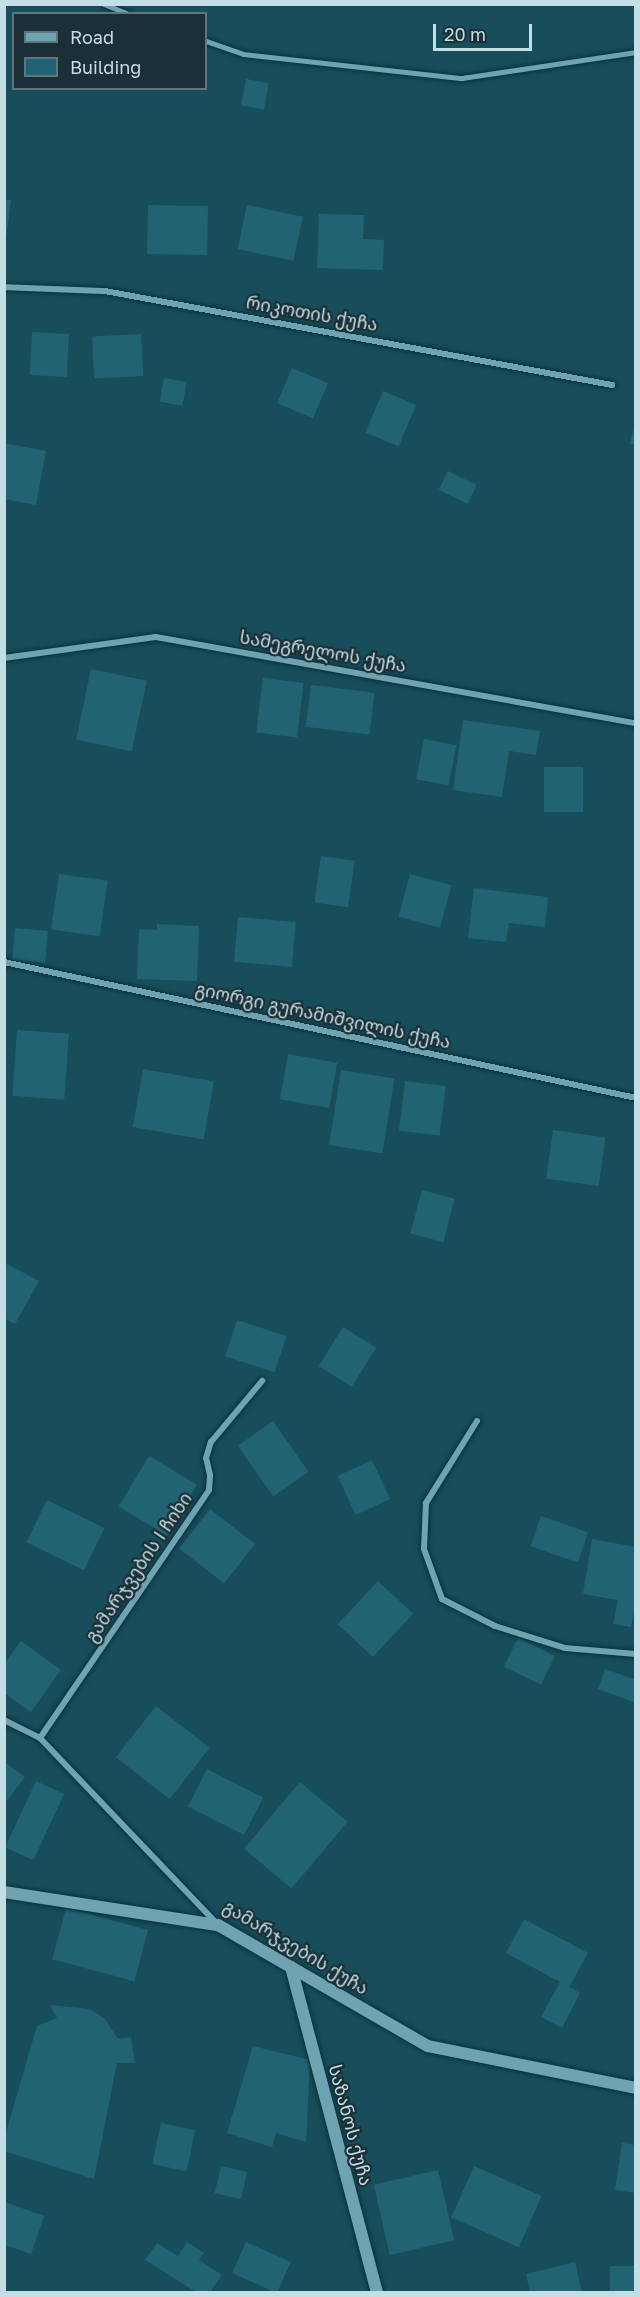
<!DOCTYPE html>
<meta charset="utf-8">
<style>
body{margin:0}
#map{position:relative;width:640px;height:2297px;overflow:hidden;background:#184d5b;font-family:"Golos Text","Noto Sans Georgian",sans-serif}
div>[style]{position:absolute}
.building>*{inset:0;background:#226373;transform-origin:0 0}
.roads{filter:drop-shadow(0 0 2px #08323c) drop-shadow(0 0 2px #08323c)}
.lane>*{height:4.5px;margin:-2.25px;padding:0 2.25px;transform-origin:2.25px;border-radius:2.25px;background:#6fa3b2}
.street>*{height:6px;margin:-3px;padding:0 3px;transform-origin:3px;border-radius:3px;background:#6fa3b2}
.secondary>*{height:12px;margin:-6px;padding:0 6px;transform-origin:6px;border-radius:6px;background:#6fa3b2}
span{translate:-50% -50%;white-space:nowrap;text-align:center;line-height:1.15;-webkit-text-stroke:4.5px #1a3036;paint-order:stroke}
.street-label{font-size:18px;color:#c4dee6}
.frame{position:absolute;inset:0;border:6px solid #c4dee6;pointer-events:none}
.legend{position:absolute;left:12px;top:12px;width:195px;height:78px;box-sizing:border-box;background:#1a3036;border:2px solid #5e767c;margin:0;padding:8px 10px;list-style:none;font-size:18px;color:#c4dee6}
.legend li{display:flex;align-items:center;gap:12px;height:30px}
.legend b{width:30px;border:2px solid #5e767c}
.scale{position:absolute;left:433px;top:24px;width:99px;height:27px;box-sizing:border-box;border:3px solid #c4dee6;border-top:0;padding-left:8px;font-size:18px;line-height:21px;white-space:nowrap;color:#c4dee6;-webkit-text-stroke:4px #1a3036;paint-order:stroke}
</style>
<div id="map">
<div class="building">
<i style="left:246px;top:79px;width:23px;height:27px;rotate:10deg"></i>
<i style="clip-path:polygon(4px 200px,11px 200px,6px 239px,4px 239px)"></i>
<i style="left:148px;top:205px;width:60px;height:49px;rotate:1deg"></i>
<i style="left:247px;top:205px;width:57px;height:45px;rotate:12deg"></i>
<i style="clip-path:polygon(319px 214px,364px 215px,363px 239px,384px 240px,383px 270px,317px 268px)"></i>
<i style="left:32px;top:332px;width:37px;height:43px;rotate:3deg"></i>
<i style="left:141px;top:334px;width:42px;height:49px;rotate:87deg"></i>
<i style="left:292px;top:368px;width:39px;height:38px;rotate:23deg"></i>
<i style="left:164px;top:378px;width:23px;height:24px;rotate:10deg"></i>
<i style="left:383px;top:391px;width:36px;height:45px;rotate:23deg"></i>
<i style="clip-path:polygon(635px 423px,636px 423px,636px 445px,630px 444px)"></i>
<i style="clip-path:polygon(4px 443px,46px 451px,36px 505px,4px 499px)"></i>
<i style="left:448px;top:471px;width:32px;height:21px;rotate:26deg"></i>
<i style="left:91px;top:669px;width:57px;height:72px;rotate:12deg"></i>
<i style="left:263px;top:678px;width:41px;height:55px;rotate:7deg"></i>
<i style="left:311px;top:685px;width:64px;height:42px;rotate:7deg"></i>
<i style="clip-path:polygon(463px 720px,540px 731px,536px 755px,509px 751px,502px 797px,453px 790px)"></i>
<i style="left:424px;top:739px;width:33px;height:41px;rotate:11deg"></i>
<i style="left:544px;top:767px;width:39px;height:45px"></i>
<i style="left:321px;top:856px;width:34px;height:47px;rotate:8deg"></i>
<i style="left:59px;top:874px;width:49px;height:56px;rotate:8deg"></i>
<i style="left:410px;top:874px;width:43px;height:44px;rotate:15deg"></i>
<i style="clip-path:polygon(474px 888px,548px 897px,545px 927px,509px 923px,506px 942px,468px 938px)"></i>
<i style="left:238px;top:917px;width:58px;height:45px;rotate:5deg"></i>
<i style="clip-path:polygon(157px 924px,199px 926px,197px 981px,137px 979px,139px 929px,157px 930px)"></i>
<i style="left:15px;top:928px;width:33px;height:32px;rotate:5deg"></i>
<i style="left:17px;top:1030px;width:52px;height:66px;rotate:4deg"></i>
<i style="left:288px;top:1054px;width:50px;height:46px;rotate:10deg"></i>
<i style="left:143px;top:1069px;width:72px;height:59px;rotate:10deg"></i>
<i style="left:341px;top:1070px;width:54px;height:76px;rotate:9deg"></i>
<i style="left:405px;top:1081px;width:41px;height:50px;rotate:7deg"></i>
<i style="left:553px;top:1130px;width:53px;height:49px;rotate:8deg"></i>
<i style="left:422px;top:1190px;width:34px;height:45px;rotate:15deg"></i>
<i style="clip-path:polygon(7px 1264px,39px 1281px,15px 1324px,4px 1318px,4px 1268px)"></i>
<i style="left:237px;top:1320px;width:52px;height:38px;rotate:18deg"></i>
<i style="left:343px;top:1327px;width:39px;height:46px;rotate:32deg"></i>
<i style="left:273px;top:1421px;width:62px;height:43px;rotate:55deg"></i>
<i style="left:149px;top:1456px;width:56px;height:59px;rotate:31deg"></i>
<i style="left:372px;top:1460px;width:43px;height:38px;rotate:65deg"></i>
<i style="left:47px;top:1500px;width:64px;height:47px;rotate:26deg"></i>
<i style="left:210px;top:1509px;width:57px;height:50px;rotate:38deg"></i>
<i style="left:541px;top:1516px;width:50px;height:32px;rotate:19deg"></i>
<i style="clip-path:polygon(592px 1539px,636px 1547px,636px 1600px,631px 1627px,613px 1624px,618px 1600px,583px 1594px)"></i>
<i style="left:378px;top:1581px;width:48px;height:59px;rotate:43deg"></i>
<i style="left:518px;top:1638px;width:41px;height:32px;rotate:26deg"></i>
<i style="clip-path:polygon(21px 1641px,61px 1670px,31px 1712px,4px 1693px,4px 1664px)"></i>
<i style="clip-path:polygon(605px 1669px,636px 1680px,636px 1703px,598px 1689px)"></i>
<i style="left:156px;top:1706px;width:68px;height:65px;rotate:38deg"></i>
<i style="clip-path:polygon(4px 1762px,25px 1777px,4px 1804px)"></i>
<i style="left:207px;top:1769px;width:63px;height:42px;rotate:27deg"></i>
<i style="left:36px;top:1781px;width:31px;height:73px;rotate:25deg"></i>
<i style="left:300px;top:1782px;width:62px;height:87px;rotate:40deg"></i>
<i style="left:66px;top:1908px;width:85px;height:53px;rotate:15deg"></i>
<i style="clip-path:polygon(524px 1919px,588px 1953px,569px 1987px,580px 1993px,562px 2028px,541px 2017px,560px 1982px,506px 1953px)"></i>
<i style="clip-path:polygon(50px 2005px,90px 2009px,105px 2019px,118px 2039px,131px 2037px,135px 2063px,117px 2063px,94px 2179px,4px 2151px,4px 2139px,37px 2026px,57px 2018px)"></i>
<i style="clip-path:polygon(253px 2046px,310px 2060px,306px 2142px,276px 2133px,272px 2147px,227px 2133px)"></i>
<i style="left:161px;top:2123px;width:35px;height:42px;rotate:12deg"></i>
<i style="clip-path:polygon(622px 2143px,636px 2145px,636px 2193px,615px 2190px)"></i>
<i style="left:221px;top:2166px;width:27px;height:28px;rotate:13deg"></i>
<i style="left:474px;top:2166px;width:74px;height:56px;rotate:24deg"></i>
<i style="left:438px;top:2170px;width:72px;height:66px;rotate:77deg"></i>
<i style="clip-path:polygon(5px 2202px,44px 2216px,31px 2254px,5px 2245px)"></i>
<i style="clip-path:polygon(187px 2242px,204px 2253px,199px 2260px,222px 2275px,210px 2292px,196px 2292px,145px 2260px,157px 2243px,178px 2256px)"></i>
<i style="left:246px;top:2242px;width:49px;height:34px;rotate:24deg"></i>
<i style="clip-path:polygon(575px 2262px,582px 2292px,530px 2292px,526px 2274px)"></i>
<i style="left:636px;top:2266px;width:26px;height:26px;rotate:90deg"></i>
</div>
<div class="roads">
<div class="lane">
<i style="left:104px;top:4px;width:27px;rotate:22deg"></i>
<i style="left:206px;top:41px;width:39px;rotate:19deg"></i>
<i style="left:243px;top:54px;width:220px;rotate:6.3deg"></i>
<i style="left:462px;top:78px;width:176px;rotate:-8.5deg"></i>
</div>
<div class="street">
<i style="left:4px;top:287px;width:101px;rotate:2.3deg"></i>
<i style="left:105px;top:291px;width:516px;rotate:10.5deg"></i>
<i style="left:4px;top:658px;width:153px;rotate:-7.9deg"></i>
<i style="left:156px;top:637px;width:488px;rotate:10.2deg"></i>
<i style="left:4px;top:962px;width:646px;rotate:12.14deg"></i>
<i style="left:477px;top:1421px;width:97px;rotate:121.9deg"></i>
<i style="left:426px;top:1503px;width:46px;rotate:92.5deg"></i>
<i style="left:424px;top:1549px;width:53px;rotate:70.2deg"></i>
<i style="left:442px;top:1599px;width:59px;rotate:27deg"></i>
<i style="left:495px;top:1626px;width:73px;rotate:17.4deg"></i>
<i style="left:565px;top:1648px;width:71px;rotate:4.8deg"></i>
<i style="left:4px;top:1720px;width:40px;rotate:26.6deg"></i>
<i style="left:40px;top:1738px;width:254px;rotate:46.4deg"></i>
<i style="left:40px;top:1738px;width:300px;rotate:-55.7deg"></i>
<i style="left:209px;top:1490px;width:15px;rotate:-86deg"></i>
<i style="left:210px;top:1475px;width:17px;rotate:-103deg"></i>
<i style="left:206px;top:1458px;width:17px;rotate:-73deg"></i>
<i style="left:211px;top:1442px;width:80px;rotate:-50.1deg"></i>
</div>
<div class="secondary">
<i style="left:4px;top:1892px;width:217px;rotate:8.8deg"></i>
<i style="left:218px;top:1925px;width:242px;rotate:30deg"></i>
<i style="left:428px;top:2046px;width:212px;rotate:11.4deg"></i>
<i style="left:291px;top:1967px;width:336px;rotate:75.2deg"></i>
</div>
</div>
<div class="street-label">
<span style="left:312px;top:313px;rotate:10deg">რიკოთის ქუჩა</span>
<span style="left:323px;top:651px;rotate:10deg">სამეგრელოს ქუჩა</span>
<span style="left:323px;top:1015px;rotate:12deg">გიორგი გურამიშვილის ქუჩა</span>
<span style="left:138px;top:1567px;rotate:-56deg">გამარჯვების I ჩიხი</span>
<span style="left:296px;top:1947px;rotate:31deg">გამარჯვების ქუჩა</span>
<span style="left:351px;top:2125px;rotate:75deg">საზანოს ქუჩა</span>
</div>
<div class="frame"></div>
<ul class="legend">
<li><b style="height:8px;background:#6fa3b2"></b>Road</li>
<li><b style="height:16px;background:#226373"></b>Building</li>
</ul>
<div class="scale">20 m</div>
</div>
